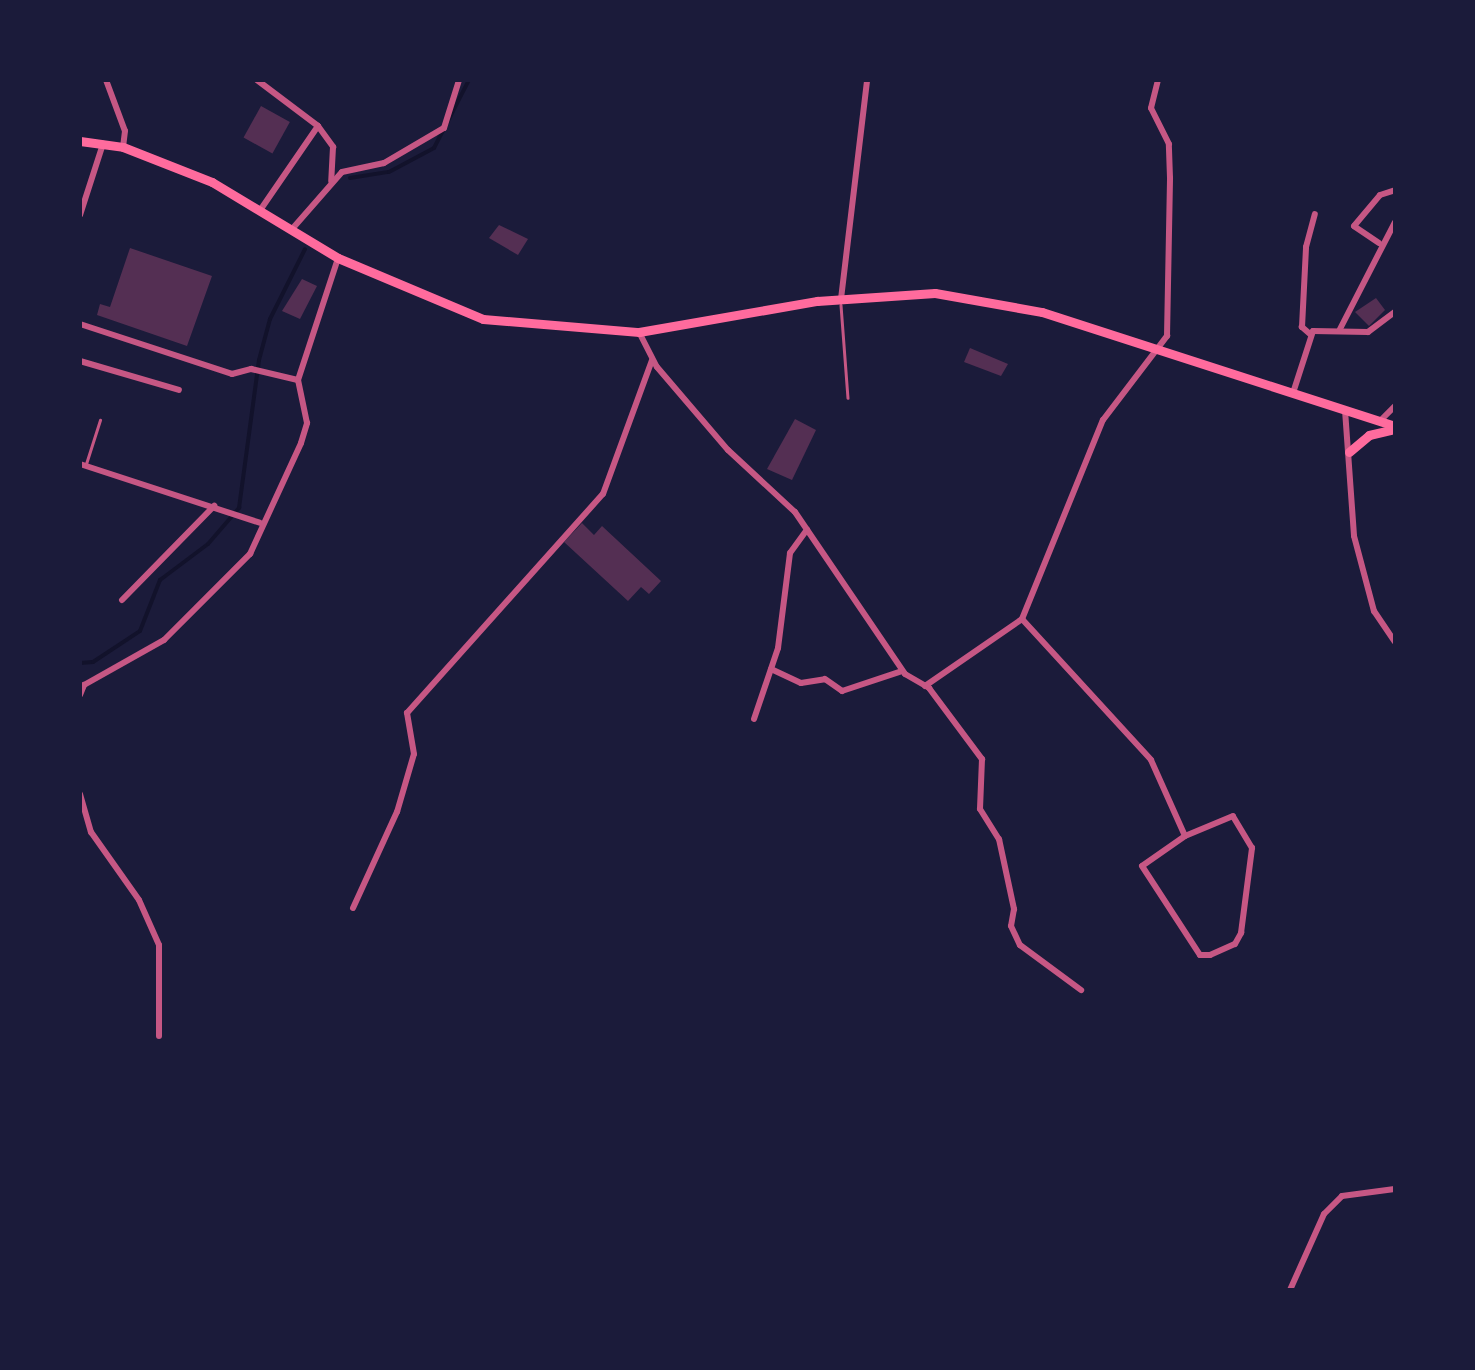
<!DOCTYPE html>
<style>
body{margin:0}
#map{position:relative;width:1475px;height:1370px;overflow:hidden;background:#1b1b3a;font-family:Rubik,sans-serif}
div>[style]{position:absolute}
.stream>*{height:4px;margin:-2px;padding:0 2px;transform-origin:2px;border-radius:2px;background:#12122b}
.building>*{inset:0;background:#542f53;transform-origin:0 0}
.service>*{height:2.5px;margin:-1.25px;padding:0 1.25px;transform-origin:1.25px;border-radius:1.25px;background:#c65784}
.minor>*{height:6px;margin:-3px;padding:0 3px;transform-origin:3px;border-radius:3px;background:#c65784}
.secondary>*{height:9px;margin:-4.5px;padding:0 4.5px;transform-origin:4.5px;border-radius:4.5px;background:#ff6b9d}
span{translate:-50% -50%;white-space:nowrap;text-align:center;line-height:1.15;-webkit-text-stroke:8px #1b1b3a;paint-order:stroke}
.frame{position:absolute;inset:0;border:82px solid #1b1b3a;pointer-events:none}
</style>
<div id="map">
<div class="stream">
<i style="left:350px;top:178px;width:39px;rotate:-9deg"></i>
<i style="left:389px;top:172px;width:51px;rotate:-28.1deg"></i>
<i style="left:434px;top:148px;width:76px;rotate:-62.8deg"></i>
<i style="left:80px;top:663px;width:13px;rotate:-4deg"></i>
<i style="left:93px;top:662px;width:56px;rotate:-33.4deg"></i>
<i style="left:140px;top:631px;width:55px;rotate:-68.6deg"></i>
<i style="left:160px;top:580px;width:60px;rotate:-36.9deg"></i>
<i style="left:208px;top:544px;width:48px;rotate:-49.3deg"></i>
<i style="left:239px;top:508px;width:149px;rotate:-82.3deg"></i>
<i style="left:259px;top:360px;width:42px;rotate:-75deg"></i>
<i style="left:270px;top:319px;width:78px;rotate:-63.4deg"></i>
</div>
<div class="building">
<i style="left:261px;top:106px;width:33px;height:36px;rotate:29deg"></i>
<i style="clip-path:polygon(499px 225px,528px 239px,518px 255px,489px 238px)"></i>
<i style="clip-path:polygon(130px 248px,212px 276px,187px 346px,97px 315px,100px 304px,110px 307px)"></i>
<i style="clip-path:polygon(302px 279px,317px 286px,300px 319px,282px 311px)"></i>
<i style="clip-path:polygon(1376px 298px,1385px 310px,1369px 326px,1355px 312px)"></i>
<i style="clip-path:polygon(970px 348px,1008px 364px,1001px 376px,964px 362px)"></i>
<i style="clip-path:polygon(795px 419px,816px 430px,792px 480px,767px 469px)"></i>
<i style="clip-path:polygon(582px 523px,594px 535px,602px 526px,661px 581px,649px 594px,641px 587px,628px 601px,564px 542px)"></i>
</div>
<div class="service">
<i style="left:841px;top:305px;width:93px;rotate:85.7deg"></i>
<i style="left:86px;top:464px;width:46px;rotate:-72.3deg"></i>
</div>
<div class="minor">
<i style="left:106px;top:80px;width:54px;rotate:69.6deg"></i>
<i style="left:125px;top:131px;width:16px;rotate:97deg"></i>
<i style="left:257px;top:80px;width:76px;rotate:37deg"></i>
<i style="left:318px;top:126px;width:101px;rotate:124.5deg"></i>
<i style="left:318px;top:126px;width:26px;rotate:54deg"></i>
<i style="left:333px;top:147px;width:34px;rotate:93deg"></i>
<i style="left:80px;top:215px;width:75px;rotate:-72.1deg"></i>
<i style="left:293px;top:228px;width:74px;rotate:-48.8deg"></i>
<i style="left:342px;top:172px;width:43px;rotate:-12.1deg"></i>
<i style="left:384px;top:163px;width:69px;rotate:-30.3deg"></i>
<i style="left:444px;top:128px;width:50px;rotate:-72.6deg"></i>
<i style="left:1379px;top:243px;width:30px;rotate:-146deg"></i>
<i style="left:1354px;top:226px;width:40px;rotate:-50deg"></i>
<i style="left:1380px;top:195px;width:16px;rotate:-18deg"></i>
<i style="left:841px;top:299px;width:221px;rotate:-83.2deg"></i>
<i style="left:80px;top:324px;width:160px;rotate:18.2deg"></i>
<i style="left:232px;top:374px;width:20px;rotate:-15deg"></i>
<i style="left:251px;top:369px;width:48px;rotate:13.2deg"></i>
<i style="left:1340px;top:329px;width:120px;rotate:-62.8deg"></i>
<i style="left:639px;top:332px;width:39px;rotate:63deg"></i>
<i style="left:657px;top:367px;width:109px;rotate:49.5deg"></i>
<i style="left:728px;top:450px;width:91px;rotate:42.8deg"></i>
<i style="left:795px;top:512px;width:196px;rotate:55.8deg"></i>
<i style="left:905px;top:674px;width:28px;rotate:30deg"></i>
<i style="left:929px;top:688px;width:89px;rotate:53.3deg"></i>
<i style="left:982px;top:759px;width:50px;rotate:92.3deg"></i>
<i style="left:980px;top:809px;width:36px;rotate:58deg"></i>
<i style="left:999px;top:839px;width:72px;rotate:77.9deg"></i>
<i style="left:1014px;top:909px;width:17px;rotate:100deg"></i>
<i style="left:1011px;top:926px;width:21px;rotate:65deg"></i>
<i style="left:1020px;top:945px;width:76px;rotate:36.4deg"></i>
<i style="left:1310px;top:334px;width:11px;rotate:-139deg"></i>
<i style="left:1302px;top:327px;width:80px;rotate:-87.1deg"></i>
<i style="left:1306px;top:247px;width:34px;rotate:-75deg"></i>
<i style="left:80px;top:361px;width:103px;rotate:16.3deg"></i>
<i style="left:1293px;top:393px;width:65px;rotate:-72.1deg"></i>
<i style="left:1313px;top:331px;width:55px;rotate:1deg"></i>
<i style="left:1368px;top:332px;width:34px;rotate:-37deg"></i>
<i style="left:1345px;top:410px;width:126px;rotate:85.9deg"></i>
<i style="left:1354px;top:536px;width:78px;rotate:75.1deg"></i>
<i style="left:1374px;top:611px;width:37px;rotate:56deg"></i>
<i style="left:1380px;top:421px;width:21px;rotate:-45deg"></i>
<i style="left:80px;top:464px;width:189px;rotate:18.1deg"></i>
<i style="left:122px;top:600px;width:132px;rotate:-45.6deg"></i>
<i style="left:1022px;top:619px;width:191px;rotate:47.5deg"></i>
<i style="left:1151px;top:760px;width:83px;rotate:65.9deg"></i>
<i style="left:1185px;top:836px;width:52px;rotate:145.1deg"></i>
<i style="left:1142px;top:866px;width:106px;rotate:56.9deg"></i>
<i style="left:1200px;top:955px;width:10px"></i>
<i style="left:1210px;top:955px;width:27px;rotate:-24deg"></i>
<i style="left:1235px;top:944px;width:13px;rotate:-61deg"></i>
<i style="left:1241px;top:933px;width:86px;rotate:-82.6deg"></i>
<i style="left:1252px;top:848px;width:37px;rotate:-121deg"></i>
<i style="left:1233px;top:816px;width:52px;rotate:157.4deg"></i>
<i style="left:771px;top:669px;width:33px;rotate:25deg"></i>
<i style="left:801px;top:683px;width:24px;rotate:-9deg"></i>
<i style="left:825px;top:679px;width:21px;rotate:35deg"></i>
<i style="left:842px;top:691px;width:63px;rotate:-18.4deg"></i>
<i style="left:925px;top:686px;width:118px;rotate:-34.6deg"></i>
<i style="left:1022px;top:619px;width:215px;rotate:-67.9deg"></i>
<i style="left:1103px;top:420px;width:106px;rotate:-52.7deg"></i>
<i style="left:1167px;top:336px;width:158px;rotate:-88.9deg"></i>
<i style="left:1170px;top:178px;width:34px;rotate:-92deg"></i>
<i style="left:1169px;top:144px;width:40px;rotate:-116.6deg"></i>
<i style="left:1151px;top:108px;width:29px;rotate:-76deg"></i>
<i style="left:80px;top:695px;width:11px;rotate:-68deg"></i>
<i style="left:84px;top:685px;width:92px;rotate:-29.4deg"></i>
<i style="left:164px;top:640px;width:122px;rotate:-45deg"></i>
<i style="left:250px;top:554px;width:122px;rotate:-65.3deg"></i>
<i style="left:301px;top:443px;width:21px;rotate:-73deg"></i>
<i style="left:307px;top:423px;width:44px;rotate:-101.8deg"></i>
<i style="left:298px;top:380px;width:128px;rotate:-71.8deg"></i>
<i style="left:754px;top:719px;width:75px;rotate:-71.3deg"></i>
<i style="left:778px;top:648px;width:96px;rotate:-82.8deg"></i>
<i style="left:790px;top:553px;width:29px;rotate:-54deg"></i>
<i style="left:80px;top:794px;width:40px;rotate:74deg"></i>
<i style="left:91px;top:832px;width:83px;rotate:54.8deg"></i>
<i style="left:139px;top:900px;width:49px;rotate:66deg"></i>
<i style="left:159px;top:945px;width:91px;rotate:90deg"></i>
<i style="left:353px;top:908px;width:106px;rotate:-65.4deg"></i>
<i style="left:397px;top:812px;width:60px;rotate:-73.7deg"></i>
<i style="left:414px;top:754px;width:42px;rotate:-99.7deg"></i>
<i style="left:407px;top:713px;width:294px;rotate:-48.2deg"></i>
<i style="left:603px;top:494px;width:143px;rotate:-69.9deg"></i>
<i style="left:1290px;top:1290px;width:83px;rotate:-65.9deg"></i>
<i style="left:1324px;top:1214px;width:25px;rotate:-45deg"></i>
<i style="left:1342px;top:1196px;width:53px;rotate:-7.5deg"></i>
</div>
<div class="secondary">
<i style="left:80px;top:141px;width:43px;rotate:7.9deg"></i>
<i style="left:123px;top:147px;width:96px;rotate:21.5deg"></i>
<i style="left:212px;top:182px;width:147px;rotate:31.1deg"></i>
<i style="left:338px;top:258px;width:157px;rotate:22.8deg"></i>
<i style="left:483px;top:319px;width:157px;rotate:4.8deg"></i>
<i style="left:639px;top:332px;width:181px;rotate:-9.9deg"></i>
<i style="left:817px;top:301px;width:118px;rotate:-3.9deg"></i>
<i style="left:935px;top:293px;width:109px;rotate:10.1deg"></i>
<i style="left:1042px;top:312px;width:371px;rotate:17.9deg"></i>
<i style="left:1349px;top:452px;width:26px;rotate:-40deg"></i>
<i style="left:1369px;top:435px;width:27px;rotate:-13deg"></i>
</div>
<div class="frame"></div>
</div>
